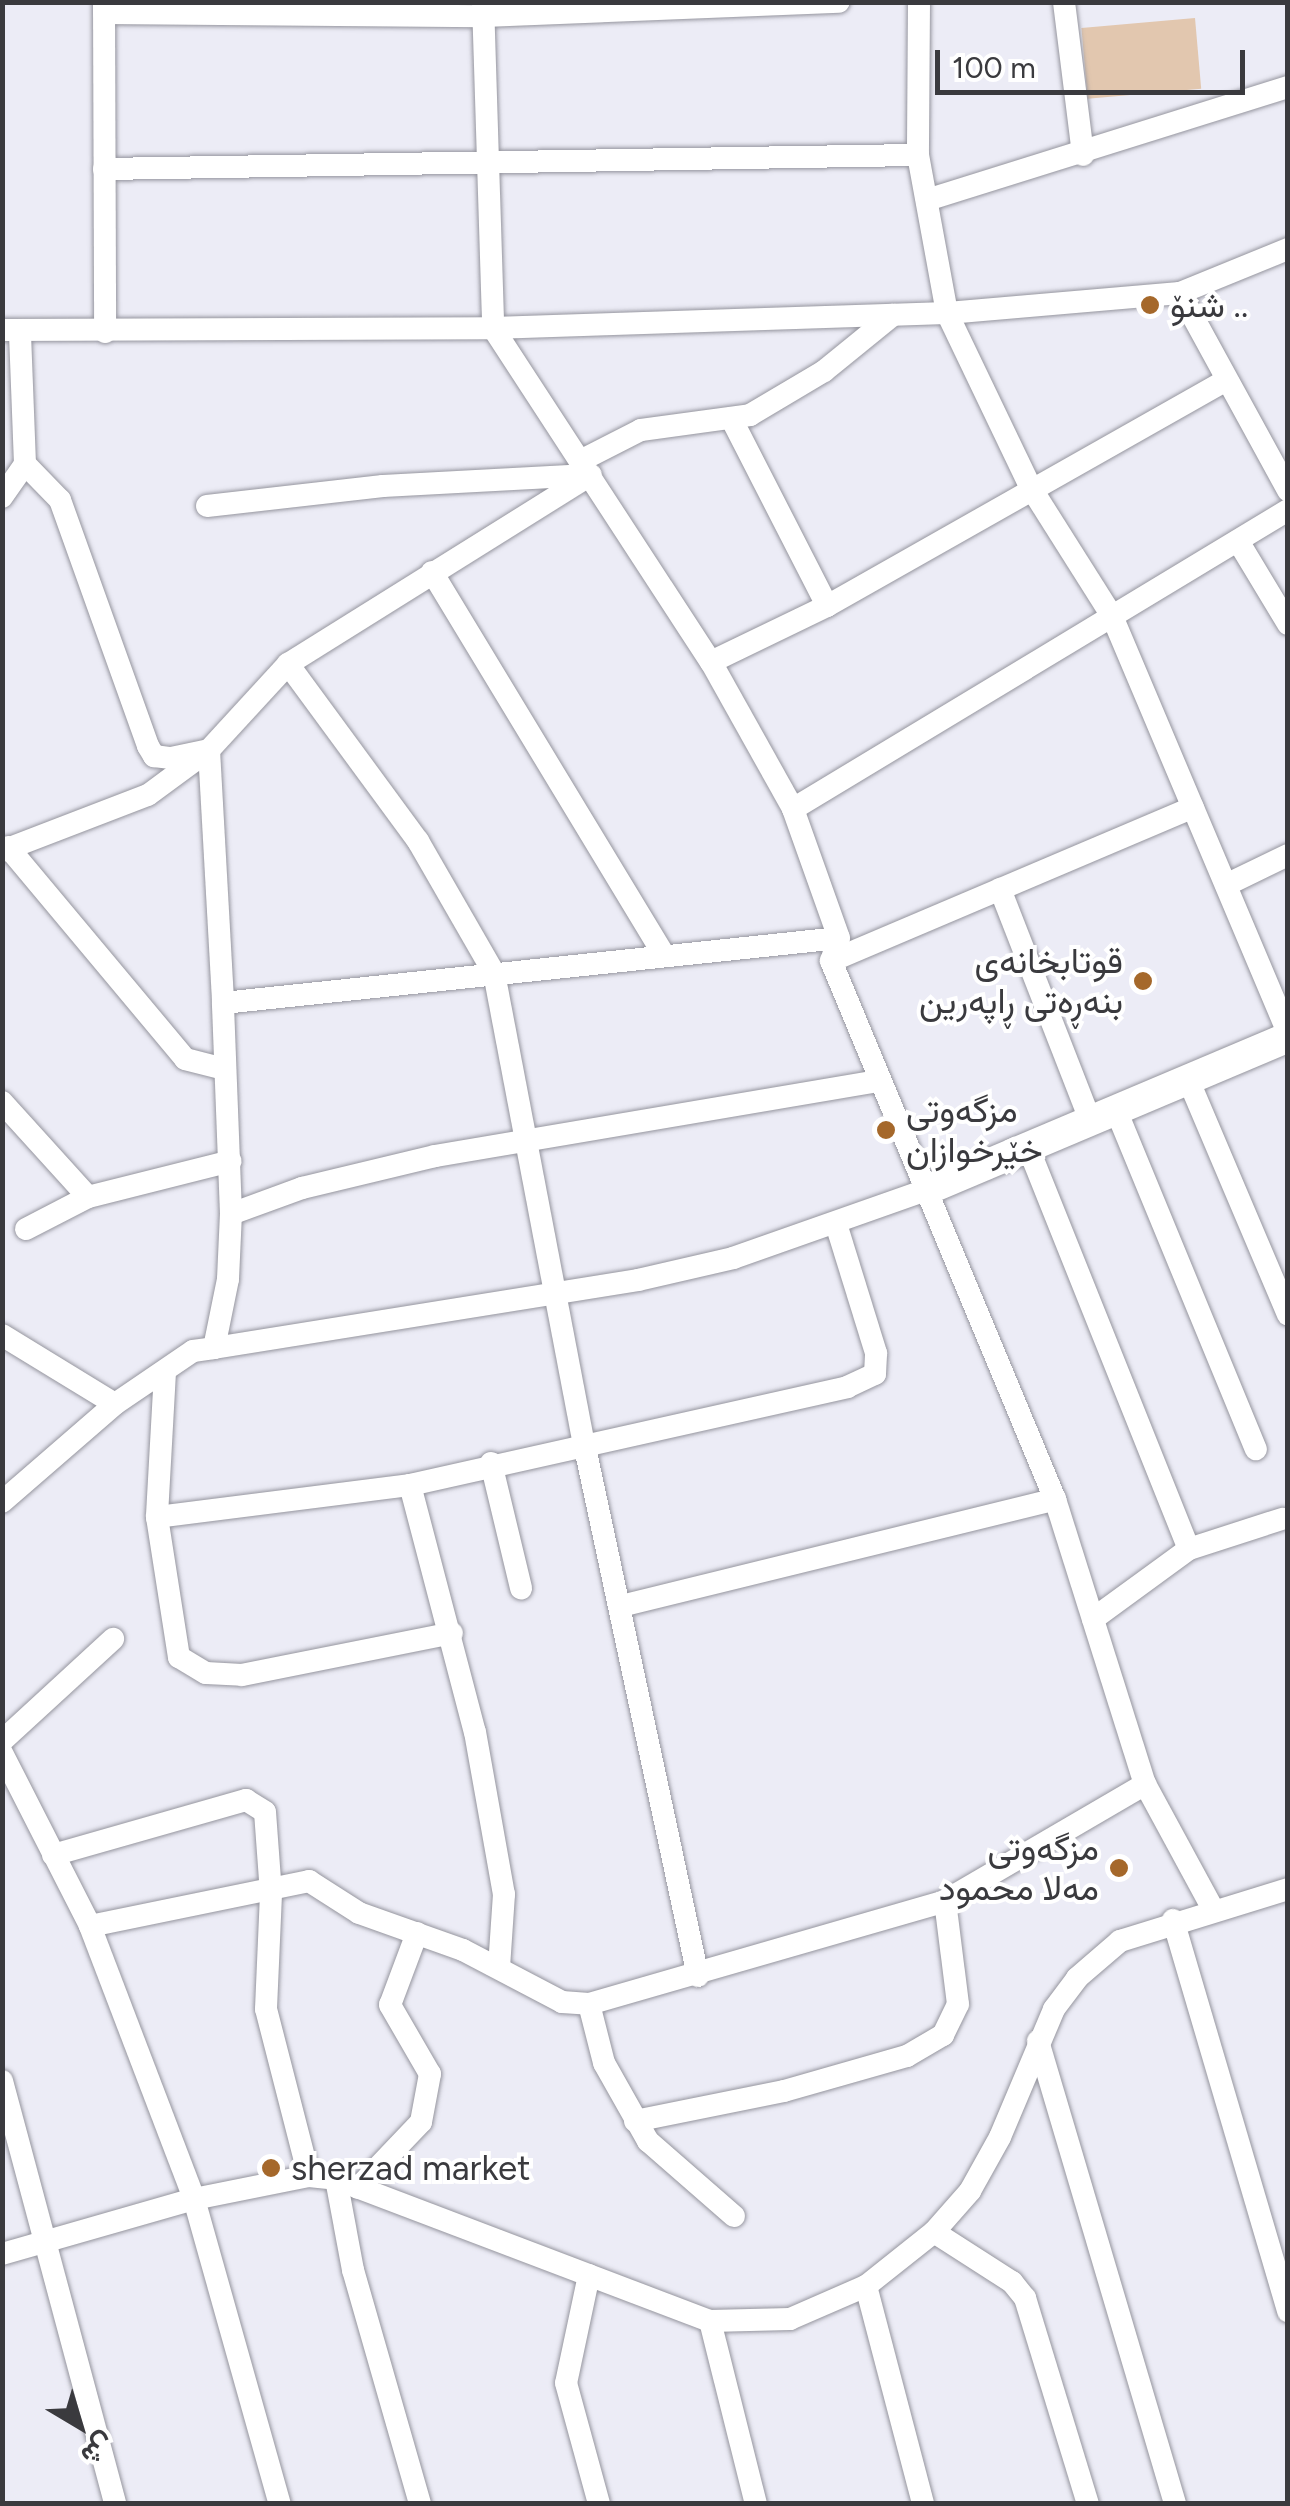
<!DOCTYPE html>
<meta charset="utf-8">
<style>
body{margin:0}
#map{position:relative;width:1290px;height:2506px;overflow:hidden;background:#ececf6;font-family:Figtree,Vazirmatn,sans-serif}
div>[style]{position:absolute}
.green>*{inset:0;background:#e2c7af;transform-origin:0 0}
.roads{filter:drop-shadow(0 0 2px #95959e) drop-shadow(0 0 2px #95959e)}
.minor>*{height:22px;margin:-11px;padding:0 11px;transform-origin:11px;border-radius:11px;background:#fff}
.major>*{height:30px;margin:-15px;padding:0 15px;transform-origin:15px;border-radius:15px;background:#fff}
.dots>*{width:28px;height:28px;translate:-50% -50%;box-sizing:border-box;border:5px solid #fff;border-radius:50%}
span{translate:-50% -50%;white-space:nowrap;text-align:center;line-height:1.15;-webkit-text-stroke:8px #fff;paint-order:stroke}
.poi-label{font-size:35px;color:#3a3a3e}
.left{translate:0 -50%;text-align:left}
.right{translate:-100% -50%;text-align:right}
.frame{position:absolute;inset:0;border:5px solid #3a3a3e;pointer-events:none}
.north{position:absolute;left:30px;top:2376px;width:100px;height:100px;-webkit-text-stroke:8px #fff;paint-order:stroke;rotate:142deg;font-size:28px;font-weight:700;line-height:40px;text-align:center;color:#3a3a3e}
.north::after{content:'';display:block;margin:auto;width:35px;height:45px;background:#3a3a3e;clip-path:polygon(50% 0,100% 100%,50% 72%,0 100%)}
.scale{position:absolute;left:935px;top:50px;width:310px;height:45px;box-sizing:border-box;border:5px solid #3a3a3e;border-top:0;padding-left:12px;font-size:30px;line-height:35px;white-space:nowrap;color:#3a3a3e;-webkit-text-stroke:8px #fff;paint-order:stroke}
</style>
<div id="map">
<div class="green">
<i style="left:1195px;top:18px;width:71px;height:114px;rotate:85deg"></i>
</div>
<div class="roads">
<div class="minor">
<i style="left:104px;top:2px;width:330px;rotate:89.8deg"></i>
<i style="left:483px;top:2px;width:326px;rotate:88.2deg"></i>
<i style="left:493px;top:328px;width:399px;rotate:56.9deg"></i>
<i style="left:711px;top:662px;width:168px;rotate:60.8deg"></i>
<i style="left:793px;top:809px;width:137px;rotate:70.4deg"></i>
<i style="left:839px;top:938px;width:24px;rotate:109deg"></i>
<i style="left:831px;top:961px;width:583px;rotate:67.4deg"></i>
<i style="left:1055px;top:1499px;width:299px;rotate:72.5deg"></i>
<i style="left:1145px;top:1784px;width:142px;rotate:61.5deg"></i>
<i style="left:919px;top:2px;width:153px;rotate:90.4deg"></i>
<i style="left:918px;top:155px;width:161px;rotate:79.6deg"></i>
<i style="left:947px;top:313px;width:194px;rotate:64.4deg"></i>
<i style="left:1031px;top:488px;width:151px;rotate:57.7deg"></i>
<i style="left:1112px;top:616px;width:452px;rotate:67.1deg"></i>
<i style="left:1064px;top:2px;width:154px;rotate:82.9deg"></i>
<i style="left:104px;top:13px;width:380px;rotate:0.5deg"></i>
<i style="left:484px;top:16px;width:355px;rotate:-2.3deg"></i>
<i style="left:104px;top:169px;width:814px;rotate:-0.99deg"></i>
<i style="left:927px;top:200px;width:378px;rotate:-17.4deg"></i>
<i style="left:1180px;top:293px;width:225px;rotate:61.3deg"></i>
<i style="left:2px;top:330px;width:491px;rotate:-0.2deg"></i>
<i style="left:493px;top:328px;width:454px;rotate:-1.9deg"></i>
<i style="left:947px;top:313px;width:234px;rotate:-4.9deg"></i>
<i style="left:1180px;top:293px;width:117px;rotate:-22.2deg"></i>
<i style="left:731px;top:418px;width:211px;rotate:62.9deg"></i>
<i style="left:582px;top:460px;width:66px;rotate:-27deg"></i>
<i style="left:641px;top:430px;width:110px;rotate:-7.8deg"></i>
<i style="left:750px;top:415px;width:86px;rotate:-30.7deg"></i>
<i style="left:824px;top:371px;width:89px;rotate:-39.1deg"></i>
<i style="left:25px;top:464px;width:50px;rotate:45.8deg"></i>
<i style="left:60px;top:500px;width:261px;rotate:70.3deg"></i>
<i style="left:148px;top:746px;width:12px;rotate:59deg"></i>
<i style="left:154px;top:756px;width:17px;rotate:7deg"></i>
<i style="left:171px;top:758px;width:39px;rotate:-12deg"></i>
<i style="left:209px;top:750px;width:253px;rotate:86.8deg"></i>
<i style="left:2px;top:497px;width:40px;rotate:-55.1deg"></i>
<i style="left:25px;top:464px;width:133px;rotate:-92.2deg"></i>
<i style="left:207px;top:506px;width:177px;rotate:-6.5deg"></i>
<i style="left:383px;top:486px;width:205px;rotate:-3.1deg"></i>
<i style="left:1238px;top:541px;width:97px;rotate:58.9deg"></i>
<i style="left:432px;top:572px;width:448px;rotate:58.8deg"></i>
<i style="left:711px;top:662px;width:129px;rotate:-25.8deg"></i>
<i style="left:827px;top:606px;width:457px;rotate:-29.5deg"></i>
<i style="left:288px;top:664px;width:220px;rotate:53.7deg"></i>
<i style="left:418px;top:841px;width:152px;rotate:60.1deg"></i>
<i style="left:494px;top:973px;width:479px;rotate:79.2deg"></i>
<i style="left:584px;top:1443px;width:545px;rotate:77.93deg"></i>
<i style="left:793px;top:809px;width:578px;rotate:-31.13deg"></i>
<i style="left:8px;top:847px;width:276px;rotate:50.1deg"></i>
<i style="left:185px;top:1059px;width:40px;rotate:14.4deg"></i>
<i style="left:2px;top:851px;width:156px;rotate:-21deg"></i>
<i style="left:148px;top:795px;width:76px;rotate:-36.4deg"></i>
<i style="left:209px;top:750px;width:117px;rotate:-47.4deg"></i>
<i style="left:288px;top:664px;width:357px;rotate:-32deg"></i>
<i style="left:1226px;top:885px;width:69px;rotate:-25.8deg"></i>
<i style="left:1000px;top:889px;width:248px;rotate:68.7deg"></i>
<i style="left:831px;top:961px;width:393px;rotate:-23deg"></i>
<i style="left:1188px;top:1079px;width:256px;rotate:67deg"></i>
<i style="left:2px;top:1102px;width:128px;rotate:47.8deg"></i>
<i style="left:1116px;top:1110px;width:367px;rotate:67.6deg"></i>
<i style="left:1028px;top:1147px;width:433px;rotate:68.2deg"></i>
<i style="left:231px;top:1214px;width:76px;rotate:-20.1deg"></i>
<i style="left:302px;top:1188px;width:137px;rotate:-13.5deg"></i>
<i style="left:435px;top:1156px;width:448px;rotate:-9.6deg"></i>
<i style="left:26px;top:1229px;width:70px;rotate:-27.3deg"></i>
<i style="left:88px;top:1197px;width:147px;rotate:-14.1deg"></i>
<i style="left:2px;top:1335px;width:132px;rotate:31.4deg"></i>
<i style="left:214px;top:1348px;width:429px;rotate:-9.1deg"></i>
<i style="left:638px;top:1280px;width:98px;rotate:-13deg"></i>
<i style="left:733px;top:1258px;width:208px;rotate:-19.4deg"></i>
<i style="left:165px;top:1372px;width:145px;rotate:93.2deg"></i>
<i style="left:157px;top:1517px;width:142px;rotate:81.1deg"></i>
<i style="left:179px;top:1657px;width:31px;rotate:31deg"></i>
<i style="left:206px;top:1673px;width:36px;rotate:3deg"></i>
<i style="left:242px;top:1675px;width:214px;rotate:-11.3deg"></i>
<i style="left:491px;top:1463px;width:129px;rotate:76.5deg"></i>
<i style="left:410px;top:1485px;width:255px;rotate:75.3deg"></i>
<i style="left:475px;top:1732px;width:165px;rotate:79.9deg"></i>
<i style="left:504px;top:1894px;width:73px;rotate:93.9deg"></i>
<i style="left:2px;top:1502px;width:150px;rotate:-40.9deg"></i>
<i style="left:115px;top:1404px;width:94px;rotate:-34.2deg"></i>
<i style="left:193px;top:1351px;width:21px;rotate:-8deg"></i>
<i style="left:214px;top:1348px;width:70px;rotate:-78.5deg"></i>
<i style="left:228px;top:1279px;width:65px;rotate:-87.4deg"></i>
<i style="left:231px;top:1214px;width:211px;rotate:-92.2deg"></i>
<i style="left:223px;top:1003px;width:619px;rotate:-6.02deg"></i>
<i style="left:157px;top:1517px;width:255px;rotate:-7.2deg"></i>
<i style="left:410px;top:1485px;width:448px;rotate:-12.6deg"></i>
<i style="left:847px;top:1387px;width:31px;rotate:-25deg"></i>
<i style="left:875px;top:1374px;width:21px;rotate:-87deg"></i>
<i style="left:876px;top:1353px;width:135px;rotate:-107.2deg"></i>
<i style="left:621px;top:1606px;width:447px;rotate:-13.8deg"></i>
<i style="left:1093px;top:1619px;width:119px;rotate:-36.1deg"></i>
<i style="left:1189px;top:1549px;width:98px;rotate:-17.9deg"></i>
<i style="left:2px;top:1741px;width:151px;rotate:-42.6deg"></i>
<i style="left:2px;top:1753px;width:194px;rotate:63deg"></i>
<i style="left:90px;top:1926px;width:292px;rotate:69.1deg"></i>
<i style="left:194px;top:2199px;width:317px;rotate:74.3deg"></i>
<i style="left:53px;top:1855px;width:201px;rotate:-15.9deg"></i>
<i style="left:246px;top:1800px;width:22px;rotate:32deg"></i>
<i style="left:265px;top:1812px;width:82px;rotate:85.8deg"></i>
<i style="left:271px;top:1894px;width:115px;rotate:92.5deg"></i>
<i style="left:266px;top:2009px;width:172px;rotate:75.6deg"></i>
<i style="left:1173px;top:1920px;width:408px;rotate:73.6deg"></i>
<i style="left:90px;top:1926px;width:224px;rotate:-11.6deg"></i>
<i style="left:309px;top:1881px;width:59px;rotate:32.6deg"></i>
<i style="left:359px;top:1913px;width:110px;rotate:19.6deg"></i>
<i style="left:463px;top:1950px;width:112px;rotate:27.7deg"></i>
<i style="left:562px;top:2002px;width:27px;rotate:4deg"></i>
<i style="left:589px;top:2004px;width:371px;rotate:-16.1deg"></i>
<i style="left:945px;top:1901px;width:232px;rotate:-30.3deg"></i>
<i style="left:589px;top:2004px;width:61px;rotate:75.7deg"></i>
<i style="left:604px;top:2063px;width:90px;rotate:60.6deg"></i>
<i style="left:648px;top:2141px;width:114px;rotate:41.1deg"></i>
<i style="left:1038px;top:2041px;width:483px;rotate:73.5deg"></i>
<i style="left:2px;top:2081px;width:438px;rotate:75deg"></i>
<i style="left:635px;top:2121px;width:152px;rotate:-11.4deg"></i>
<i style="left:784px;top:2091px;width:128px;rotate:-15.9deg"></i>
<i style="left:907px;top:2056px;width:42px;rotate:-30.3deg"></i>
<i style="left:943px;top:2035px;width:34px;rotate:-64deg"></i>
<i style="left:958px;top:2004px;width:104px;rotate:-97.2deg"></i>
<i style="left:336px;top:2179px;width:93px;rotate:79.4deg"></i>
<i style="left:353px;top:2270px;width:243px;rotate:74deg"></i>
<i style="left:358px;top:2188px;width:91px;rotate:-46.3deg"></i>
<i style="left:421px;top:2122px;width:49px;rotate:-79.4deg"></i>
<i style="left:430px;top:2074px;width:80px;rotate:-120.1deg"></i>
<i style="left:390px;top:2005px;width:77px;rotate:-69.4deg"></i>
<i style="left:934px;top:2232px;width:93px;rotate:32.7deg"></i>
<i style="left:1012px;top:2282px;width:21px;rotate:51deg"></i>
<i style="left:1025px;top:2298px;width:215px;rotate:73deg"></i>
<i style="left:2px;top:2254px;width:200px;rotate:-16deg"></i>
<i style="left:194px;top:2199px;width:117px;rotate:-11.3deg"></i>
<i style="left:309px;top:2176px;width:27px;rotate:6deg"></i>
<i style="left:336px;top:2179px;width:400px;rotate:20.8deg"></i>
<i style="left:710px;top:2321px;width:80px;rotate:-1.4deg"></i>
<i style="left:790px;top:2319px;width:83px;rotate:-23.5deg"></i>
<i style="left:866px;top:2286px;width:87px;rotate:-38.5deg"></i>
<i style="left:934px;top:2232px;width:55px;rotate:-48.7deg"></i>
<i style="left:970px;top:2191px;width:62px;rotate:-60.9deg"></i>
<i style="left:1000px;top:2137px;width:139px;rotate:-67.1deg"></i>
<i style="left:1054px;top:2009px;width:39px;rotate:-53deg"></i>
<i style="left:1077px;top:1978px;width:57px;rotate:-40.7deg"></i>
<i style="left:1120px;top:1941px;width:176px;rotate:-17.2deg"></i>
<i style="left:589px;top:2275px;width:110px;rotate:102deg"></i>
<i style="left:566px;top:2383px;width:125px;rotate:74.7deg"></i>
<i style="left:866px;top:2286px;width:225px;rotate:75.3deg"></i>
<i style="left:710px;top:2321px;width:189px;rotate:75.9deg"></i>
</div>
<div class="major">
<i style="left:929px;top:1189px;width:390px;rotate:-22.9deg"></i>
</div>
</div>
<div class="dots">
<i style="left:1150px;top:305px;background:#a5682b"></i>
<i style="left:1143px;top:981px;background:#a5682b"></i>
<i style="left:886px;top:1130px;background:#a5682b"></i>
<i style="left:1119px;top:1868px;background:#a5682b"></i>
<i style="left:271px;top:2168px;background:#a5682b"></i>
</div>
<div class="poi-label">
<span class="left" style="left:1170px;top:305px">شنۆ ..</span>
<span class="right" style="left:1123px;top:981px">قوتابخانەی<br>بنەڕەتی ڕاپەرین</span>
<span class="left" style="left:906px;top:1130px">مزگەوتی<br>خێرخوازان</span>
<span class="right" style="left:1099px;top:1868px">مزگه‌وتی<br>مه‌لا محمود</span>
<span class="left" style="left:291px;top:2168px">sherzad market</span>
</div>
<div class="frame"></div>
<div class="north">ش</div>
<div class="scale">100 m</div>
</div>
